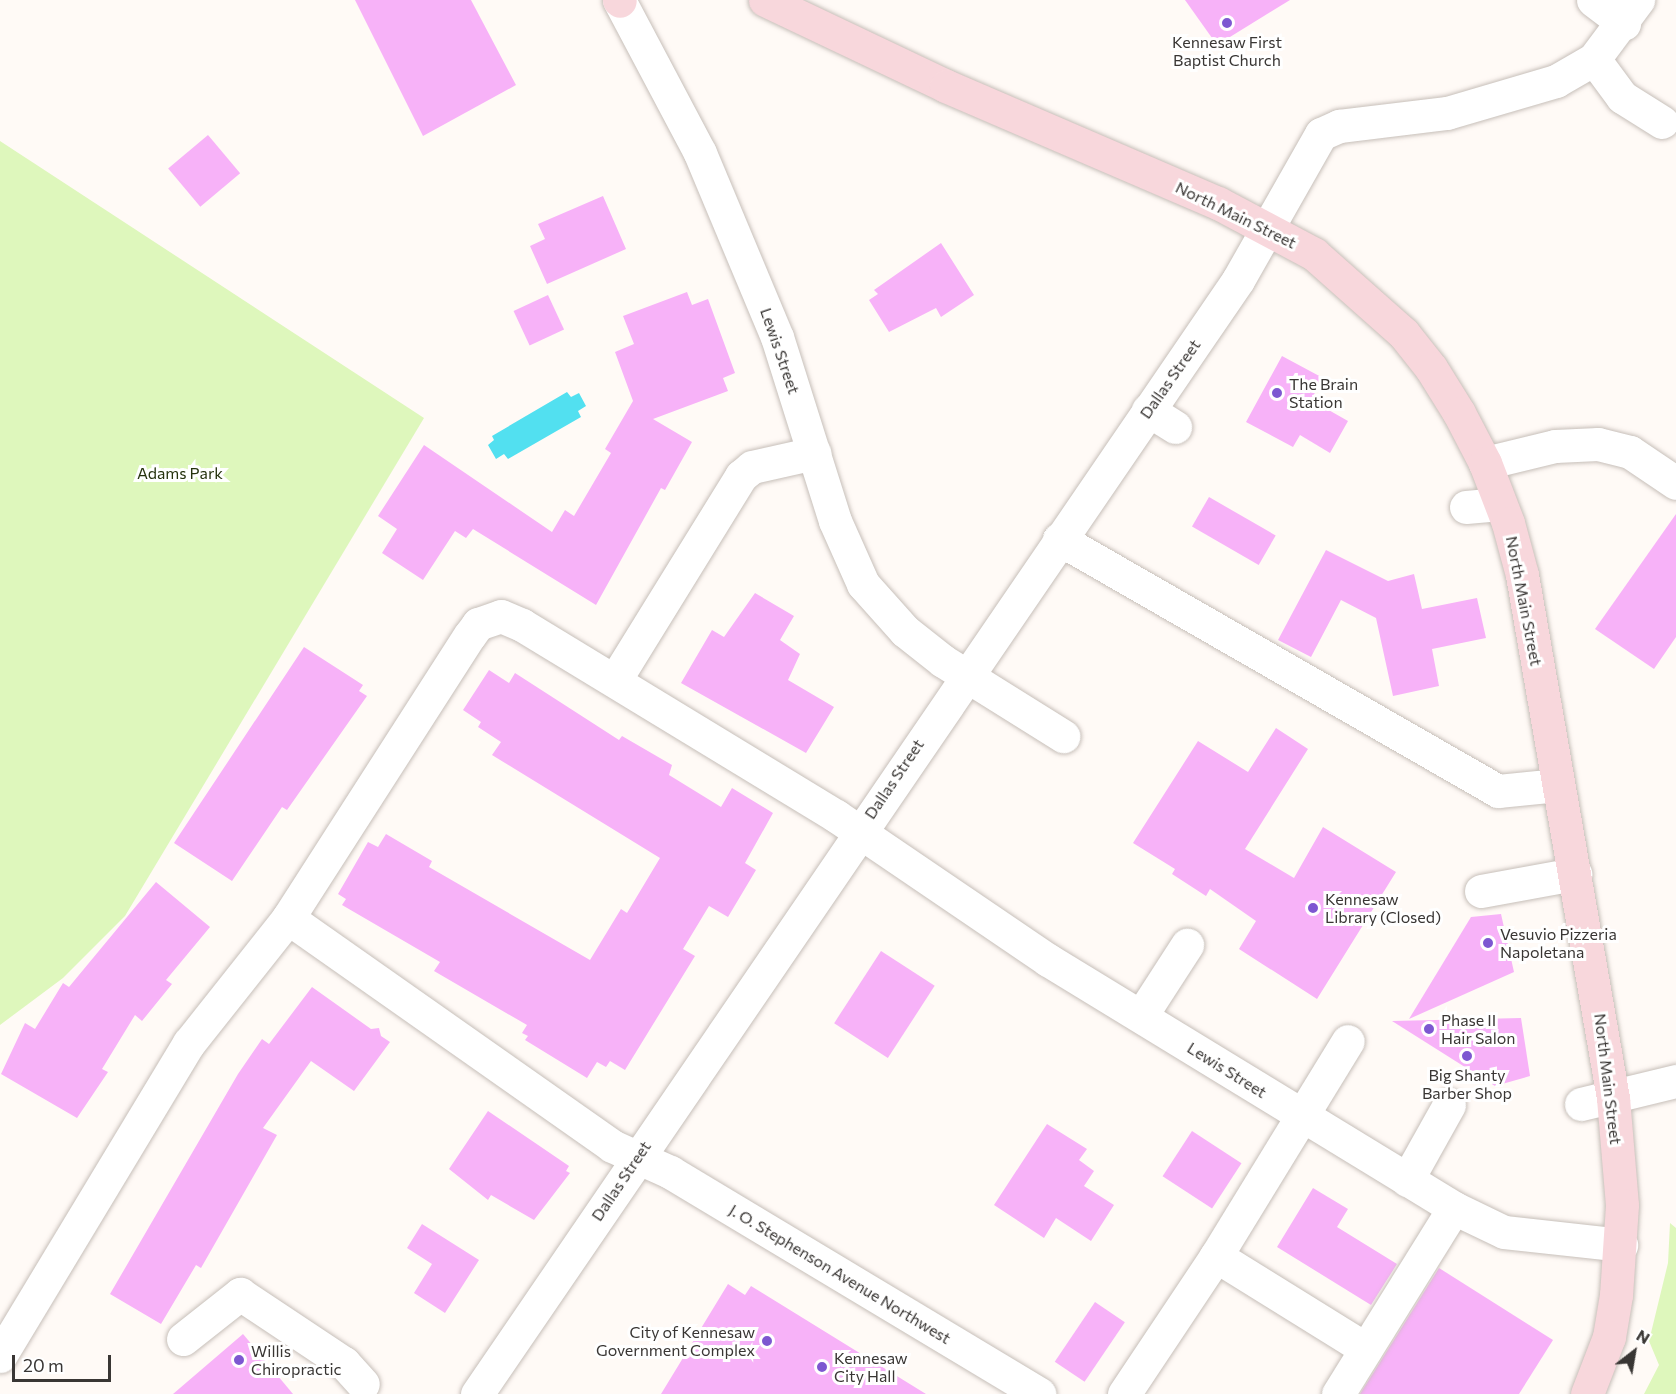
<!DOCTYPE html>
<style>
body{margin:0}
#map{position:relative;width:1676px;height:1394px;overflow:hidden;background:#fffaf6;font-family:Commissioner,sans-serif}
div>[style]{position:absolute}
.green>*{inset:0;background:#def7bc}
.water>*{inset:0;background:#52e0f0}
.building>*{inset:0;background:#f7b2f8;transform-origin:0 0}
.roads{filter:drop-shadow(0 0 2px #c7bfb9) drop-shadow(0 0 2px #c7bfb9)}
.minor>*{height:33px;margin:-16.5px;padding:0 16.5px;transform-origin:16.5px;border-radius:16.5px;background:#fff}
.major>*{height:33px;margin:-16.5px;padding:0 16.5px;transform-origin:16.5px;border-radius:16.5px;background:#f8d7dc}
.dots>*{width:16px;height:16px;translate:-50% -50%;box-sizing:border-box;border:3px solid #fff;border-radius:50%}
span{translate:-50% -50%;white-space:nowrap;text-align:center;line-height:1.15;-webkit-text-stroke:6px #fff;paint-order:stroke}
.poi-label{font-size:16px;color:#393634}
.left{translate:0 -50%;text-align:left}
.right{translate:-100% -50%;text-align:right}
.street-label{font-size:16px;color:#393634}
.park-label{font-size:16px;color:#25320d}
.north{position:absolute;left:1604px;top:1322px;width:60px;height:60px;-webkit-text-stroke:4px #fff;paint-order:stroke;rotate:31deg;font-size:16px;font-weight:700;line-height:24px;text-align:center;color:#393634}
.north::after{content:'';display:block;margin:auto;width:21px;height:27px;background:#393634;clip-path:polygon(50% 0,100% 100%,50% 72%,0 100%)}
.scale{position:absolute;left:12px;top:1355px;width:99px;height:27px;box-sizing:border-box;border:3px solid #393634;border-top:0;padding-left:8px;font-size:18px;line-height:21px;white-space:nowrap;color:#393634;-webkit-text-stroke:4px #fff;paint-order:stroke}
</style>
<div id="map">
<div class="green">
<i style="clip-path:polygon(0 141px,424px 418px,125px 916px,63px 978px,0 1025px)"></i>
<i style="clip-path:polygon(1670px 1223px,1676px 1228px,1676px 1394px,1644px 1394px,1659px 1365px,1649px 1341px,1668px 1263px)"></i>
</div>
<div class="water">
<i style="clip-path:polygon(567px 392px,571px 397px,579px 393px,586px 406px,578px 411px,581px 417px,508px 459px,504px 454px,496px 459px,488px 445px,494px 440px,492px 436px)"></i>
</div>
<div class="building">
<i style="clip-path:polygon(355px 0,471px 0,516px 85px,423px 136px)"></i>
<i style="clip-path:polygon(1185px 0,1290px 0,1217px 45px)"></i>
<i style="left:208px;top:135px;width:50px;height:52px;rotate:50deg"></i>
<i style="clip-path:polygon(603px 196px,626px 249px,547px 284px,530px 246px,545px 239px,538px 224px)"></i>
<i style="clip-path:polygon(941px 243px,974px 295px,941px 317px,936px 308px,889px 332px,869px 300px,878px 294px,874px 290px)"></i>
<i style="clip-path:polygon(687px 292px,692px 305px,708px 299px,735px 373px,723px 378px,728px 391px,653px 419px,692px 442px,665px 490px,661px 488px,596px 605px,473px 529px,466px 538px,455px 531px,423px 580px,382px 553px,397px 529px,378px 516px,424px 445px,552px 532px,565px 510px,574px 516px,611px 453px,605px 449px,633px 401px,615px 352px,634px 344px,623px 316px)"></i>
<i style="left:548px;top:295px;width:38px;height:38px;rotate:65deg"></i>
<i style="clip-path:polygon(1282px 356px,1323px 378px,1311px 400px,1348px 421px,1330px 453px,1300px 435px,1293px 447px,1246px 422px)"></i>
<i style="left:1209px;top:497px;width:77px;height:34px;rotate:30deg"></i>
<i style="clip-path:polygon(1676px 514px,1676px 637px,1654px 669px,1595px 629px)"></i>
<i style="clip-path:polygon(1326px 550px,1388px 581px,1414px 574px,1422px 609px,1477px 598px,1486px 638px,1432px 649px,1439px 686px,1393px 696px,1376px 618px,1341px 600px,1311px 657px,1278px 640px)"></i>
<i style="clip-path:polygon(755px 593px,794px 616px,780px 640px,800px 654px,788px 680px,834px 707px,806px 753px,681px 683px,712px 630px,724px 637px)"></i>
<i style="clip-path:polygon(304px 647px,363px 685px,359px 691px,367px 696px,287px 810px,282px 807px,232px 881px,174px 843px)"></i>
<i style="clip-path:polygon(489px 670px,509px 683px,515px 673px,619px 740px,622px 736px,672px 765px,669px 775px,721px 807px,732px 788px,773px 813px,745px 863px,756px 870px,728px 917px,709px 906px,683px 949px,695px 956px,625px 1070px,610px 1061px,606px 1067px,597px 1062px,587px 1078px,525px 1040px,528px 1036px,522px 1033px,527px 1025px,434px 971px,440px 962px,342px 905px,346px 899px,338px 894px,368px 842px,378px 847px,386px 834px,432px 861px,429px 867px,590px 960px,621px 909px,627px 913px,660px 858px,492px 755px,501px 742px,478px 727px,481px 722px,463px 710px)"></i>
<i style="clip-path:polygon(1276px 728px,1308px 749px,1245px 849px,1294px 878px,1323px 827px,1396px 872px,1317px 999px,1239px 949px,1256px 921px,1210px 889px,1206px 896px,1172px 874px,1175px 869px,1133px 843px,1198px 741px,1248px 772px)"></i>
<i style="clip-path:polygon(156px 882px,210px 927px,166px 980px,172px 984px,142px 1021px,135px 1015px,102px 1069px,108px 1072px,77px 1118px,1px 1074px,25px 1023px,35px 1029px,63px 983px,69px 987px)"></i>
<i style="clip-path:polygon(1501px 914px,1514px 972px,1409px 1019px,1471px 917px)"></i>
<i style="left:881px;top:951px;width:64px;height:86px;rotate:33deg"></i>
<i style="clip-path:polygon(312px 987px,371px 1029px,379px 1028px,381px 1036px,390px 1042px,354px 1091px,311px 1061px,263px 1128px,277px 1135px,201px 1268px,196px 1265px,161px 1324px,110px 1294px,238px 1074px,262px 1039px,269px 1044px)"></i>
<i style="clip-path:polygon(1521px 1018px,1530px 1076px,1495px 1086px,1392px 1021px)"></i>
<i style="clip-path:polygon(488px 1111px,569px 1166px,566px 1171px,570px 1173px,534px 1220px,491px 1195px,488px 1200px,449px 1169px)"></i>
<i style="clip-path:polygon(1047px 1124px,1087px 1149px,1079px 1160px,1094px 1171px,1084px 1186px,1114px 1205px,1091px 1241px,1056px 1218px,1044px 1238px,994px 1205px)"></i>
<i style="left:1192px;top:1131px;width:59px;height:54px;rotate:33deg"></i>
<i style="clip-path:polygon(1313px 1188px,1348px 1209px,1337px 1227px,1397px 1264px,1371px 1305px,1277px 1247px)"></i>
<i style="clip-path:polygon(422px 1224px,479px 1260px,445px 1313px,414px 1293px,432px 1264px,407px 1248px)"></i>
<i style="clip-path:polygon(1439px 1268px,1553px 1340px,1519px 1394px,1360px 1394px)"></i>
<i style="clip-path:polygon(728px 1284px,745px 1295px,751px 1286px,926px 1394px,661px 1394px)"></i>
<i style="left:1095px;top:1302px;width:36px;height:72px;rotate:34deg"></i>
<i style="clip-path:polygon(243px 1334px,293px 1394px,173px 1394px)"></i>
</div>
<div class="roads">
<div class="minor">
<i style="left:619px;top:0;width:173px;rotate:62.1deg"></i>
<i style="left:700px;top:153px;width:199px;rotate:67.3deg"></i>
<i style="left:777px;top:337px;width:193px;rotate:72.5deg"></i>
<i style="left:835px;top:521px;width:69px;rotate:66deg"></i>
<i style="left:863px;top:584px;width:63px;rotate:48.2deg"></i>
<i style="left:905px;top:631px;width:48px;rotate:38.3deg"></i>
<i style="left:943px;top:661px;width:142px;rotate:32deg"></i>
<i style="left:1593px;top:0;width:39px;rotate:37deg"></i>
<i style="left:1594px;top:59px;width:47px;rotate:53.6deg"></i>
<i style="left:1622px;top:97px;width:47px;rotate:32deg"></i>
<i style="left:1148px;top:410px;width:32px;rotate:32deg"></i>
<i style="left:1485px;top:463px;width:72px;rotate:-13.7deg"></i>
<i style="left:1555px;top:446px;width:43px;rotate:-2.7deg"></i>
<i style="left:1598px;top:444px;width:33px;rotate:14deg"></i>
<i style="left:1630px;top:452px;width:55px;rotate:34deg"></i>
<i style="left:1466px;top:507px;width:34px;rotate:-5deg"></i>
<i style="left:1059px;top:539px;width:506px;rotate:29.86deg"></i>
<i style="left:1498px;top:791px;width:60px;rotate:-5.7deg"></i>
<i style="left:615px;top:680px;width:240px;rotate:-58.3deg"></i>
<i style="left:741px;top:476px;width:14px;rotate:-39deg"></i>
<i style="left:752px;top:467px;width:64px;rotate:-12.7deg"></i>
<i style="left:1481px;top:891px;width:96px;rotate:-10.3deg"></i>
<i style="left:288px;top:918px;width:396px;rotate:35.1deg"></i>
<i style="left:612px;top:1146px;width:64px;rotate:24.1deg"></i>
<i style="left:670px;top:1172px;width:431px;rotate:31deg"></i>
<i style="left:1141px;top:1016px;width:85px;rotate:-57.1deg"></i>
<i style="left:1581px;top:1104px;width:98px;rotate:-13.6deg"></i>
<i style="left:1407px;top:1180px;width:86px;rotate:-60.8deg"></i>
<i style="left:1216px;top:1256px;width:176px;rotate:31.8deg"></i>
<i style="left:183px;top:1339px;width:73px;rotate:-38.3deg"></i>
<i style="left:240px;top:1294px;width:125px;rotate:33.6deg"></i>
<i style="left:344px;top:1363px;width:28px;rotate:48deg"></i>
<i style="left:0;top:1356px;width:366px;rotate:-58.9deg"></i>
<i style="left:189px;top:1043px;width:159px;rotate:-51.6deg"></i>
<i style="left:288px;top:918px;width:336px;rotate:-57.3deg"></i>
<i style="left:470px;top:635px;width:14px;rotate:-54deg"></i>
<i style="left:478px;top:624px;width:24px;rotate:-19deg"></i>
<i style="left:501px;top:616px;width:23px;rotate:23deg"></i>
<i style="left:522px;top:625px;width:368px;rotate:31.3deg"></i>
<i style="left:836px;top:816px;width:256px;rotate:34.2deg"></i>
<i style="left:1048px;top:960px;width:476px;rotate:31.4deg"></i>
<i style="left:1454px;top:1208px;width:55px;rotate:25.6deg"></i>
<i style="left:1504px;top:1232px;width:118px;rotate:6.3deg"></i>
<i style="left:477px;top:1394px;width:1349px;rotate:-55.66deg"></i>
<i style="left:1238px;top:280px;width:168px;rotate:-60.4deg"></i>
<i style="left:1321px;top:134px;width:20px;rotate:-24deg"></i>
<i style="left:1339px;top:126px;width:109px;rotate:-6.9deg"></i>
<i style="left:1447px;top:113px;width:114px;rotate:-16.4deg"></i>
<i style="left:1556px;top:81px;width:44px;rotate:-30.1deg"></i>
<i style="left:1594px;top:59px;width:74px;rotate:-53.3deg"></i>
<i style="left:1124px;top:1394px;width:166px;rotate:-56.3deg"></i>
<i style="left:1216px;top:1256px;width:252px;rotate:-58.5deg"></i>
<i style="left:1338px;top:1394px;width:219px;rotate:-58.1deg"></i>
</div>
<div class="major">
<i style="left:619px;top:0;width:1px;rotate:45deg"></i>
<i style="left:765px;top:0;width:200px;rotate:25.4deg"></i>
<i style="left:946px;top:86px;width:296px;rotate:23.3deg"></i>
<i style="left:1218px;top:203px;width:109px;rotate:28deg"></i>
<i style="left:1314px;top:254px;width:120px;rotate:41.6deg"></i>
<i style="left:1404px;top:334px;width:43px;rotate:51.5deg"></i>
<i style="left:1431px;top:368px;width:53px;rotate:58.1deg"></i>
<i style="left:1459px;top:413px;width:56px;rotate:62.5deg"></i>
<i style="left:1485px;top:463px;width:64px;rotate:69deg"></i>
<i style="left:1508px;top:523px;width:54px;rotate:74.9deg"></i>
<i style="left:1522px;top:575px;width:531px;rotate:80.13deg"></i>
<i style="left:1613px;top:1098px;width:107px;rotate:85.2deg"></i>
<i style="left:1622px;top:1205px;width:90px;rotate:93.8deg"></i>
<i style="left:1616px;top:1295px;width:43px;rotate:99.5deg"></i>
<i style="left:1609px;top:1337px;width:61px;rotate:111.1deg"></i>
</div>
</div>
<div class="dots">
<i style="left:1227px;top:23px;background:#7d57d1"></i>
<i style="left:1277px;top:393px;background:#7d57d1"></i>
<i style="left:1313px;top:908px;background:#7d57d1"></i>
<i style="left:1488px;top:943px;background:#7d57d1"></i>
<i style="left:1429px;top:1029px;background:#7d57d1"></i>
<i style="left:1467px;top:1056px;background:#7d57d1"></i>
<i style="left:767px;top:1341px;background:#7d57d1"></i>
<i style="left:239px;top:1360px;background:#7d57d1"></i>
<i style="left:822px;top:1367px;background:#7d57d1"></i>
</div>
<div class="poi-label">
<span style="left:1227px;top:51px">Kennesaw First<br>Baptist Church</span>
<span class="left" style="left:1289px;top:393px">The Brain<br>Station</span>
<span class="left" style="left:1325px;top:908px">Kennesaw<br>Library (Closed)</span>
<span class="left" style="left:1500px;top:943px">Vesuvio Pizzeria<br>Napoletana</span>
<span class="left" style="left:1441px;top:1029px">Phase II<br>Hair Salon</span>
<span style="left:1467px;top:1084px">Big Shanty<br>Barber Shop</span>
<span class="right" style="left:755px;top:1341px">City of Kennesaw<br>Government Complex</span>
<span class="left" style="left:251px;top:1360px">Willis<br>Chiropractic</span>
<span class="left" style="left:834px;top:1367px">Kennesaw<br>City Hall</span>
</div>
<div class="street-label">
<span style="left:1236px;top:215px;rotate:26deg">North Main Street</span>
<span style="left:780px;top:351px;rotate:71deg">Lewis Street</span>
<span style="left:1170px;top:379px;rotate:-55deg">Dallas Street</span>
<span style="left:1524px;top:601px;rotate:79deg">North Main Street</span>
<span style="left:894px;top:779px;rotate:-56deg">Dallas Street</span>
<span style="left:1227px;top:1070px;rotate:32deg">Lewis Street</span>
<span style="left:1608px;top:1079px;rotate:83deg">North Main Street</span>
<span style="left:621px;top:1181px;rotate:-56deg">Dallas Street</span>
<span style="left:840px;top:1274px;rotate:31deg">J. O. Stephenson Avenue Northwest</span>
</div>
<div class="park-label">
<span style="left:180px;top:473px">Adams Park</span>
</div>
<div class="north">N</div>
<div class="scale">20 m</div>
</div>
